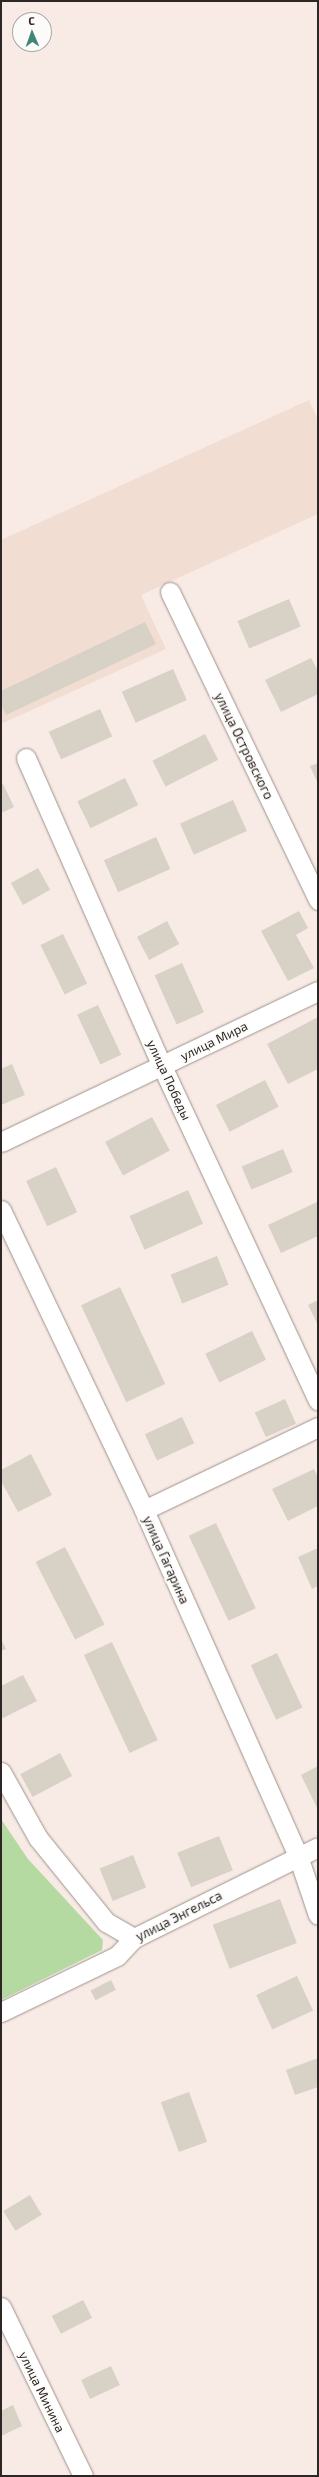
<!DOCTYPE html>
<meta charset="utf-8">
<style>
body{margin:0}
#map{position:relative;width:319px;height:2477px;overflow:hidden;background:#f8ebe5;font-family:"Exo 2",sans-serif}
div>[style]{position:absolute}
.built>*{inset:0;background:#f2ddd3}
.green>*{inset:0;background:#b5daa1}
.building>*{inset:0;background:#d8d1c6;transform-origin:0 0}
.roads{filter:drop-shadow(0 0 1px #9e928c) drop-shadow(0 0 1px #9e928c)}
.minor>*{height:19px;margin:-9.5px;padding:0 9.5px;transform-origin:9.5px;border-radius:9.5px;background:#fff}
span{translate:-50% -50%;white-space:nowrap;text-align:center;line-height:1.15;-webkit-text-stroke:4px #fdfbf9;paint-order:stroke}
.street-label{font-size:13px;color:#2c2725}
.frame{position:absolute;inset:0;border:2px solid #2c2725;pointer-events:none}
.north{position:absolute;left:12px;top:12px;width:40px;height:40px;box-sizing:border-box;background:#fdfbf9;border:1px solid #a9a6a4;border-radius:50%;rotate:358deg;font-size:11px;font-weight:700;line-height:16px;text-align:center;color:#2c2725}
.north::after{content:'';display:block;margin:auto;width:14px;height:18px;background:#41867b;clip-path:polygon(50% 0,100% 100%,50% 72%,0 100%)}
</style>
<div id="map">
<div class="built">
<i style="clip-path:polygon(309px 400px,318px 420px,318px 514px,141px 595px,166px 649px,1px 724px,1px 540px)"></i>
</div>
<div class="green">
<i style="clip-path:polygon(1px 1819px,28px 1859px,103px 1940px,102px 1950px,1px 2000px)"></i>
</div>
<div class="building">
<i style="left:289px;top:599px;width:30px;height:56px;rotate:67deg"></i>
<i style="clip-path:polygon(145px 622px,156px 644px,6px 715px,1px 704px,1px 691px)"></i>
<i style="clip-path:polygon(311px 658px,318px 671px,318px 694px,281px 712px,265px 680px)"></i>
<i style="left:173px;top:669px;width:34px;height:56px;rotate:66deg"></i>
<i style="left:100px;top:709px;width:30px;height:56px;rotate:66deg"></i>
<i style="left:205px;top:734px;width:29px;height:59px;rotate:63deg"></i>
<i style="clip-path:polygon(318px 763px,318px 784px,310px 766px)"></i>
<i style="left:125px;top:778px;width:30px;height:53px;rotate:64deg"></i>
<i style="clip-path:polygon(3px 784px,14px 807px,1px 813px,1px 785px)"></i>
<i style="left:233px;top:800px;width:34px;height:58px;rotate:66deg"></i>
<i style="left:156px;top:837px;width:35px;height:57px;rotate:66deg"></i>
<i style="left:38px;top:868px;width:25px;height:31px;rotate:61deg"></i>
<i style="clip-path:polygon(299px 911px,308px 928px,296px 935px,314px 968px,288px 981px,261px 931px)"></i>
<i style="left:167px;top:921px;width:26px;height:34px;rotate:62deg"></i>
<i style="left:63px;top:934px;width:55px;height:25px;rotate:64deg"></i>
<i style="left:182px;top:963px;width:54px;height:30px;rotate:66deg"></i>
<i style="left:98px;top:1005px;width:55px;height:23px;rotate:65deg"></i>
<i style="clip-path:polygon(318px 1017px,318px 1069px,288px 1084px,267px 1044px)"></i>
<i style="clip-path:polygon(12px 1064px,25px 1095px,1px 1105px,1px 1069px)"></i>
<i style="left:265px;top:1080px;width:30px;height:55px;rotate:63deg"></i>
<i style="left:152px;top:1117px;width:38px;height:53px;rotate:62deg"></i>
<i style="left:283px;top:1149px;width:25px;height:45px;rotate:67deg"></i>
<i style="left:56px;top:1167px;width:50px;height:33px;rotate:65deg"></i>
<i style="left:188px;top:1190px;width:37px;height:64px;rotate:66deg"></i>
<i style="clip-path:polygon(317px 1202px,318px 1236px,281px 1253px,268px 1225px)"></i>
<i style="left:217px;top:1256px;width:31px;height:50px;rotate:68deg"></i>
<i style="left:120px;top:1287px;width:107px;height:43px;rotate:65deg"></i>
<i style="clip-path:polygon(318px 1300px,318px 1325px,308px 1305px)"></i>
<i style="left:252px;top:1331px;width:32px;height:52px;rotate:64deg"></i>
<i style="left:285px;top:1399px;width:27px;height:33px;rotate:66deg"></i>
<i style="left:182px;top:1417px;width:29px;height:41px;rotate:65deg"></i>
<i style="clip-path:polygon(31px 1454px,52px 1495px,18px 1512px,1px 1481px,1px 1470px)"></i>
<i style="clip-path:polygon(314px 1469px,318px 1477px,318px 1506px,288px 1521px,272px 1489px)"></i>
<i style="left:216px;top:1523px;width:94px;height:30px;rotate:65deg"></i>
<i style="left:65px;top:1547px;width:87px;height:33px;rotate:63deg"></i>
<i style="clip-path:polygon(318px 1548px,318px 1586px,312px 1589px,298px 1557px)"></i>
<i style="clip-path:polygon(1px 1639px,6px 1649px,1px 1651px)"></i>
<i style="left:112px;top:1642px;width:108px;height:31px;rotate:65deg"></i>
<i style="left:277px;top:1653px;width:60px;height:29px;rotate:65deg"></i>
<i style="clip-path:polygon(23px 1675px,37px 1701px,1px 1719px,1px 1686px)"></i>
<i style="left:60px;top:1753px;width:26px;height:45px;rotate:62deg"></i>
<i style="clip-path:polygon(318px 1766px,318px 1810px,301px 1775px)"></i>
<i style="left:219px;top:1836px;width:37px;height:45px;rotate:68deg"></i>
<i style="left:133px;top:1855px;width:35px;height:36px;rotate:68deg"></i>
<i style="left:280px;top:1899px;width:47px;height:72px;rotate:69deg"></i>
<i style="left:297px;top:1976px;width:38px;height:45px;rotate:65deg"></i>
<i style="left:111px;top:1980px;width:11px;height:23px;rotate:63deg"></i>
<i style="clip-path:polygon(318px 2058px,318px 2087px,295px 2095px,286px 2070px)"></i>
<i style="left:189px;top:2092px;width:53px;height:30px;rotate:70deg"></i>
<i style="left:30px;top:2195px;width:23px;height:31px;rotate:59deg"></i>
<i style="left:83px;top:2300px;width:20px;height:35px;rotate:63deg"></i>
<i style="left:111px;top:2366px;width:21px;height:33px;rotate:65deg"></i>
<i style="clip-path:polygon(13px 2405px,22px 2426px,1px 2436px,1px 2411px)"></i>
</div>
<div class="roads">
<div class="minor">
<i style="left:170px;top:592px;width:342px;rotate:64.3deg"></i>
<i style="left:26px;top:758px;width:337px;rotate:66.2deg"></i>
<i style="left:162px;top:1066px;width:369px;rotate:65deg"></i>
<i style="left:1px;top:1142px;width:351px;rotate:-25.5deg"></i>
<i style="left:1px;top:1210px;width:332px;rotate:64.5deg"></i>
<i style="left:144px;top:1510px;width:379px;rotate:66deg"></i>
<i style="left:298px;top:1856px;width:62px;rotate:71.3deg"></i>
<i style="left:144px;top:1510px;width:193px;rotate:-25.5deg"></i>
<i style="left:1px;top:1772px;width:76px;rotate:60.7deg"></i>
<i style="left:38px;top:1838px;width:108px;rotate:51deg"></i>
<i style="left:106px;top:1922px;width:32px;rotate:30deg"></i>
<i style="left:1px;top:2012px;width:129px;rotate:-25.8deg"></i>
<i style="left:117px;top:1956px;width:25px;rotate:-47deg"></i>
<i style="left:134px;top:1938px;width:205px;rotate:-26.3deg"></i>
<i style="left:1px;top:2307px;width:188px;rotate:64.1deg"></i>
</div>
</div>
<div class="street-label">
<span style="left:244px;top:746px;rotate:64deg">улица Островского</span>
<span style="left:214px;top:1041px;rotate:-26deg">улица Мира</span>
<span style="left:169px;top:1080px;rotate:65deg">улица Победы</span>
<span style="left:166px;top:1560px;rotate:66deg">улица Гагарина</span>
<span style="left:179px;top:1916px;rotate:-27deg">улица Энгельса</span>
<span style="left:42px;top:2392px;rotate:64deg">улица Минина</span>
</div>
<div class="frame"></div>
<div class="north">С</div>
</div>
